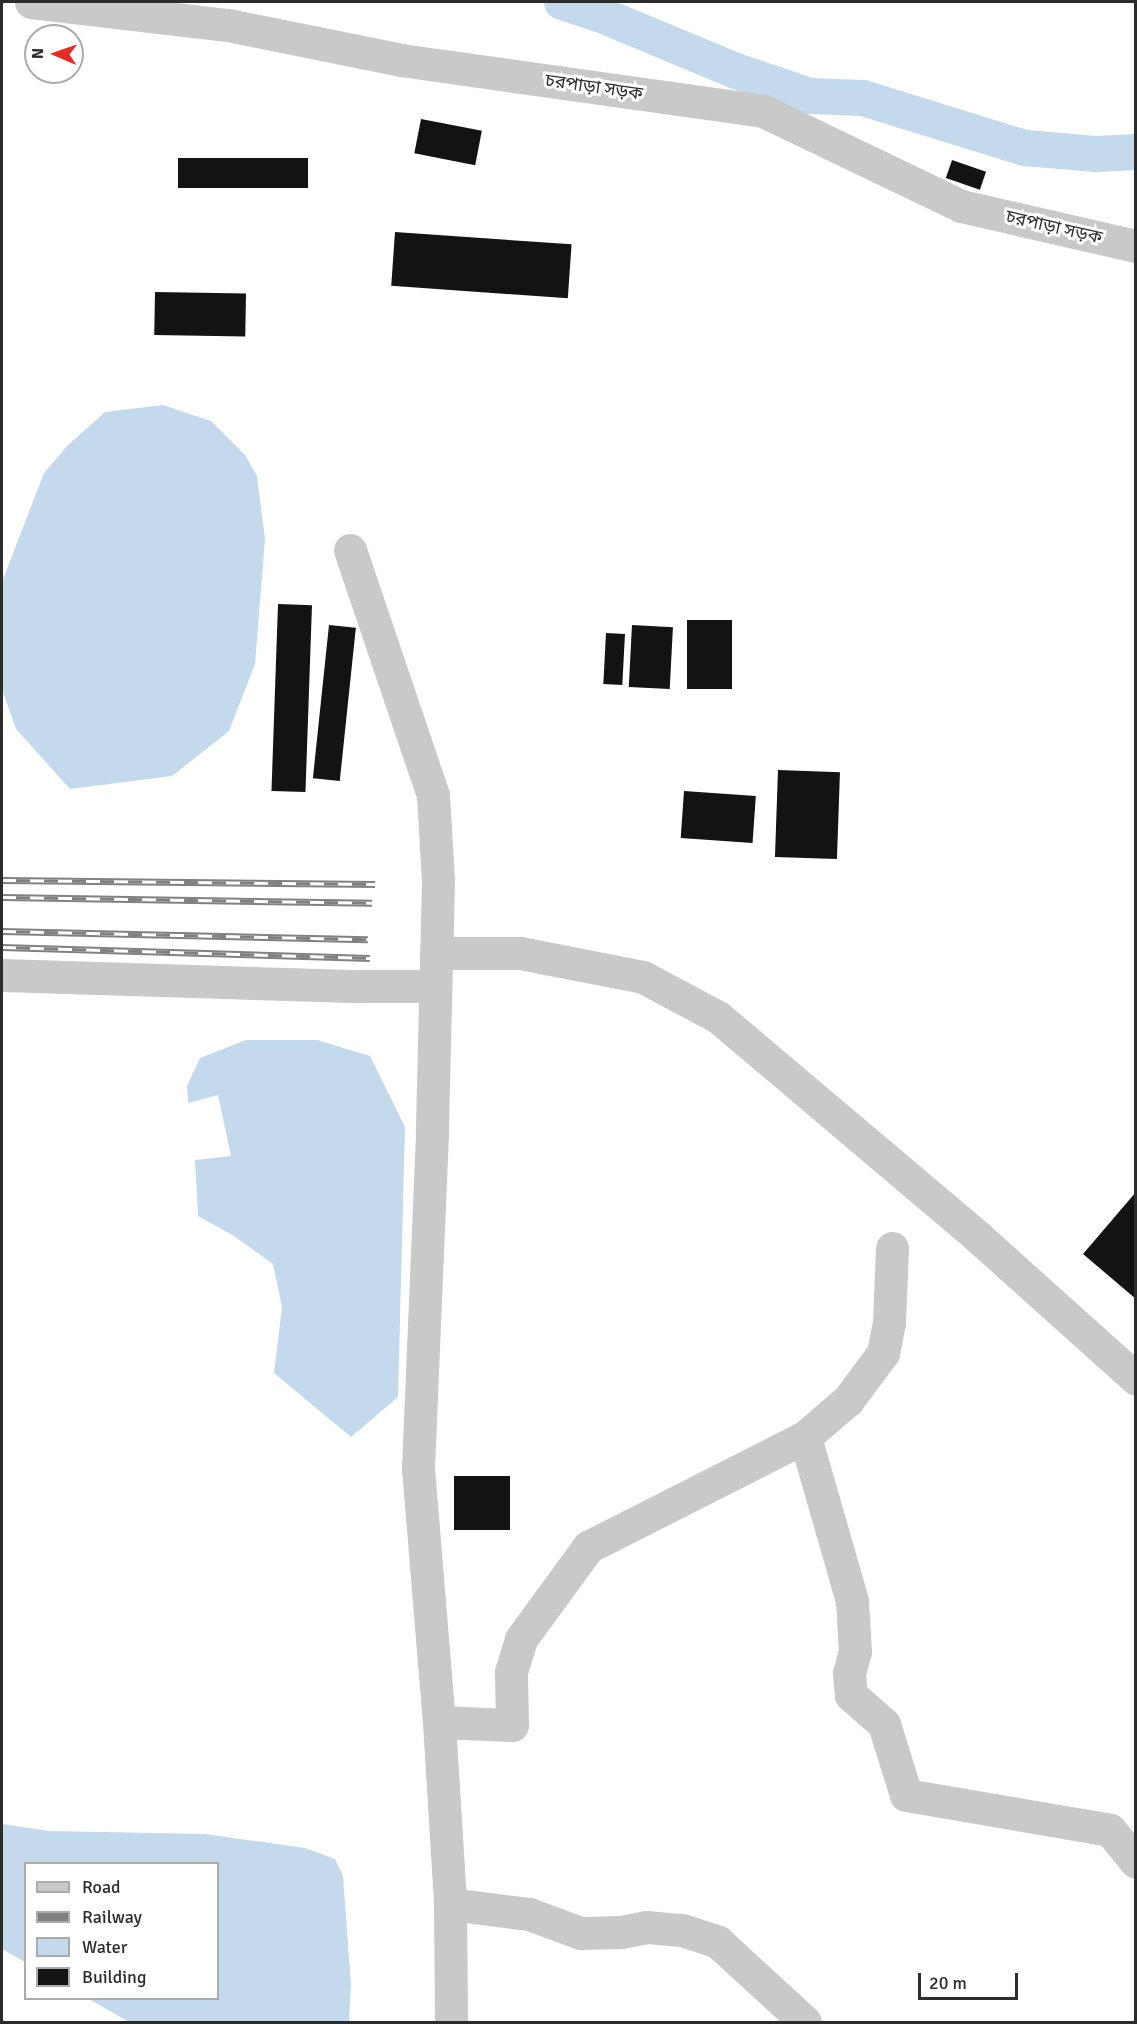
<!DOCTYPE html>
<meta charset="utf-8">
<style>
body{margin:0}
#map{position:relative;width:1137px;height:2024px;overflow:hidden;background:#fff;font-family:Signika,"Noto Sans Bengali",sans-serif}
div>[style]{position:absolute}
.water>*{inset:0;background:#c4d9eb}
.canal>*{height:36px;margin:-18px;padding:0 18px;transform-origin:18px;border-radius:18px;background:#c4d9eb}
.building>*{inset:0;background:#131313;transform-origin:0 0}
.minor>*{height:33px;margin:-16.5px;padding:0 16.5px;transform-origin:16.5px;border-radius:16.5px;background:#c9c9c9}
.rail>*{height:7px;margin-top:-3.5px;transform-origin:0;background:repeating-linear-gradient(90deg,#fff 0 14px,#818181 0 28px);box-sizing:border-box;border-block:2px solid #818181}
span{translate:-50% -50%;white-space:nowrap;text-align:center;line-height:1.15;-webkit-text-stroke:6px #fff;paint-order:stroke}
.street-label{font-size:18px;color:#2c2c2c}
.frame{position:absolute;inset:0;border:3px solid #2c2c2c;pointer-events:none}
.legend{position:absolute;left:24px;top:1862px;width:195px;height:138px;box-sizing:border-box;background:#fff;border:2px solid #ababab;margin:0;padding:8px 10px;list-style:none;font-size:18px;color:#2c2c2c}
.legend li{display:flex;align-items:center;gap:12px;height:30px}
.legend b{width:30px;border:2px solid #ababab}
.north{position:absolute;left:24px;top:24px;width:60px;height:60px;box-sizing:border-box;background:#fff;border:2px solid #ababab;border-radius:50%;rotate:272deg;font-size:16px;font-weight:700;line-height:24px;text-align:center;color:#2c2c2c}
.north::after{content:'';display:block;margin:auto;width:21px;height:27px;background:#e82928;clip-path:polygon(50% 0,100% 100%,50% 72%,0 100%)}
.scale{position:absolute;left:918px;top:1973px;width:100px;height:27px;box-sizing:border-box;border:3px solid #2c2c2c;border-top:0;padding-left:8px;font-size:18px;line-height:21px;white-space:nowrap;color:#2c2c2c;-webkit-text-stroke:4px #fff;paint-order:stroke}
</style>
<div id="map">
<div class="water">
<i style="clip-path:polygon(163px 405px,211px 421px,245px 455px,257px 476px,265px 539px,255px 664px,229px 731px,172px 776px,70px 789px,16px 729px,2px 689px,2px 582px,44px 473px,68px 445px,105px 412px)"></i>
<i style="clip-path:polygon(246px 1040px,317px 1040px,370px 1056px,405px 1127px,398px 1397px,351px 1437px,274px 1373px,282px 1307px,273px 1264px,234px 1236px,198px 1216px,195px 1160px,231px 1156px,218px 1095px,188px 1103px,187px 1086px,200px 1058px)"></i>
<i style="clip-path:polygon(2px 1824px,49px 1831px,205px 1834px,305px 1848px,335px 1859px,343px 1876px,351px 1985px,349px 2022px,129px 2022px,89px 1999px,218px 1998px,218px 1864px,26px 1864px,25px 1962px,2px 1949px)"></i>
</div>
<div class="canal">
<i style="left:562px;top:2px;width:39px;rotate:18deg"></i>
<i style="left:599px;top:14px;width:148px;rotate:22.6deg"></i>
<i style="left:736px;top:71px;width:78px;rotate:18.7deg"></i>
<i style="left:810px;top:96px;width:53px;rotate:2.2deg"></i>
<i style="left:863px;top:98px;width:170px;rotate:17.2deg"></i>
<i style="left:1025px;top:148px;width:71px;rotate:4.8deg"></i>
<i style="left:1096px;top:154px;width:40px;rotate:-2.9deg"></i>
</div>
<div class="building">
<i style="left:421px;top:119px;width:62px;height:35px;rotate:11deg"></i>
<i style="left:178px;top:158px;width:130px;height:30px"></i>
<i style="left:952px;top:160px;width:36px;height:19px;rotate:19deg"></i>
<i style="left:395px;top:232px;width:177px;height:54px;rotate:4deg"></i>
<i style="left:155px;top:292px;width:91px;height:43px;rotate:1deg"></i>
<i style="left:278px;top:604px;width:34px;height:187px;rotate:2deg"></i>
<i style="left:687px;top:620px;width:45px;height:69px"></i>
<i style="left:329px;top:625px;width:27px;height:154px;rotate:6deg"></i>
<i style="left:632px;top:625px;width:41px;height:62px;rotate:3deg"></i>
<i style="left:606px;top:633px;width:19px;height:51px;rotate:3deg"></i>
<i style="left:778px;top:770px;width:62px;height:87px;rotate:2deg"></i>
<i style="left:684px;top:791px;width:72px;height:47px;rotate:4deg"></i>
<i style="clip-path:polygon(1136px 1192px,1136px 1299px,1083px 1254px)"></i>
<i style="left:454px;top:1476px;width:56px;height:54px"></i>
</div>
<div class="minor">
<i style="left:31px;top:2px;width:198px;rotate:6.7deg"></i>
<i style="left:228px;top:25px;width:177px;rotate:11.4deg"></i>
<i style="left:401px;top:60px;width:366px;rotate:8deg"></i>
<i style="left:763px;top:111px;width:220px;rotate:25.6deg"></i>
<i style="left:961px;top:206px;width:180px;rotate:12.9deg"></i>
<i style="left:350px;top:550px;width:259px;rotate:71.3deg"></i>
<i style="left:433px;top:795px;width:86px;rotate:86.7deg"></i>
<i style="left:438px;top:881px;width:253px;rotate:91.4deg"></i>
<i style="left:432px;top:1134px;width:334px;rotate:92.4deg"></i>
<i style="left:418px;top:1468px;width:255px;rotate:85.3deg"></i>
<i style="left:439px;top:1722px;width:182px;rotate:86.5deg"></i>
<i style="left:450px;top:1904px;width:118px;rotate:89.5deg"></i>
<i style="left:436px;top:953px;width:84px"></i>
<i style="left:520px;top:953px;width:125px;rotate:11deg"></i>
<i style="left:643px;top:977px;width:85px;rotate:28.1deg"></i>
<i style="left:718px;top:1017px;width:341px;rotate:40.2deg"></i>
<i style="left:978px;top:1237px;width:212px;rotate:41.9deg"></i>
<i style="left:2px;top:975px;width:357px;rotate:1.8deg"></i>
<i style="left:359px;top:986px;width:76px"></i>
<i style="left:805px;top:1437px;width:171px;rotate:74deg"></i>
<i style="left:852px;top:1601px;width:50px;rotate:86.6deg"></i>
<i style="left:855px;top:1651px;width:23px;rotate:105deg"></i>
<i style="left:849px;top:1673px;width:22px;rotate:85deg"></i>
<i style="left:851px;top:1695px;width:44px;rotate:41.3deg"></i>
<i style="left:884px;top:1724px;width:74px;rotate:72.8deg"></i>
<i style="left:906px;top:1795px;width:207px;rotate:9.7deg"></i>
<i style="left:1110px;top:1830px;width:41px;rotate:50.9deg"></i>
<i style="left:439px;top:1722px;width:73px;rotate:2.4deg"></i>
<i style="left:512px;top:1725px;width:53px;rotate:-91.1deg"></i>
<i style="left:511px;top:1672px;width:34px;rotate:-73deg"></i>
<i style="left:521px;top:1639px;width:114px;rotate:-53.9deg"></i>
<i style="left:588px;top:1547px;width:243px;rotate:-26.9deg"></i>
<i style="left:805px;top:1437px;width:57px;rotate:-40.7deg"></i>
<i style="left:848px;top:1400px;width:59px;rotate:-53.3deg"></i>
<i style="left:883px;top:1353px;width:31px;rotate:-79deg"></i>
<i style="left:889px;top:1323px;width:75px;rotate:-87.7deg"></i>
<i style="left:450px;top:1904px;width:80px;rotate:7.2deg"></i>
<i style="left:529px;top:1914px;width:55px;rotate:20.1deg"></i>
<i style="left:581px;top:1933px;width:40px;rotate:-1.4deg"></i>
<i style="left:621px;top:1932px;width:25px;rotate:-11deg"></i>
<i style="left:646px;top:1927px;width:36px;rotate:5deg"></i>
<i style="left:682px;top:1930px;width:38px;rotate:18deg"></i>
<i style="left:718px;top:1942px;width:118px;rotate:42.6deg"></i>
</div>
<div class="rail">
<i style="left:2px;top:880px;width:373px;rotate:0.6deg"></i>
<i style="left:2px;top:897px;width:370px;rotate:0.9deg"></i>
<i style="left:2px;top:931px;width:366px;rotate:1.3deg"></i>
<i style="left:2px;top:947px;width:368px;rotate:1.7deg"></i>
</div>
<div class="street-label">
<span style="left:594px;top:87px;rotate:8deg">চরপাড়া সড়ক</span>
<span style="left:1054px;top:227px;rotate:13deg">চরপাড়া সড়ক</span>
</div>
<div class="frame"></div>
<ul class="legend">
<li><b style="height:8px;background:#c9c9c9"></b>Road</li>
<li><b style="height:8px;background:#818181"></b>Railway</li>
<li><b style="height:16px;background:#c4d9eb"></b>Water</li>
<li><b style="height:16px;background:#131313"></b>Building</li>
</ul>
<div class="north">N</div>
<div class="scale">20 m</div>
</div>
